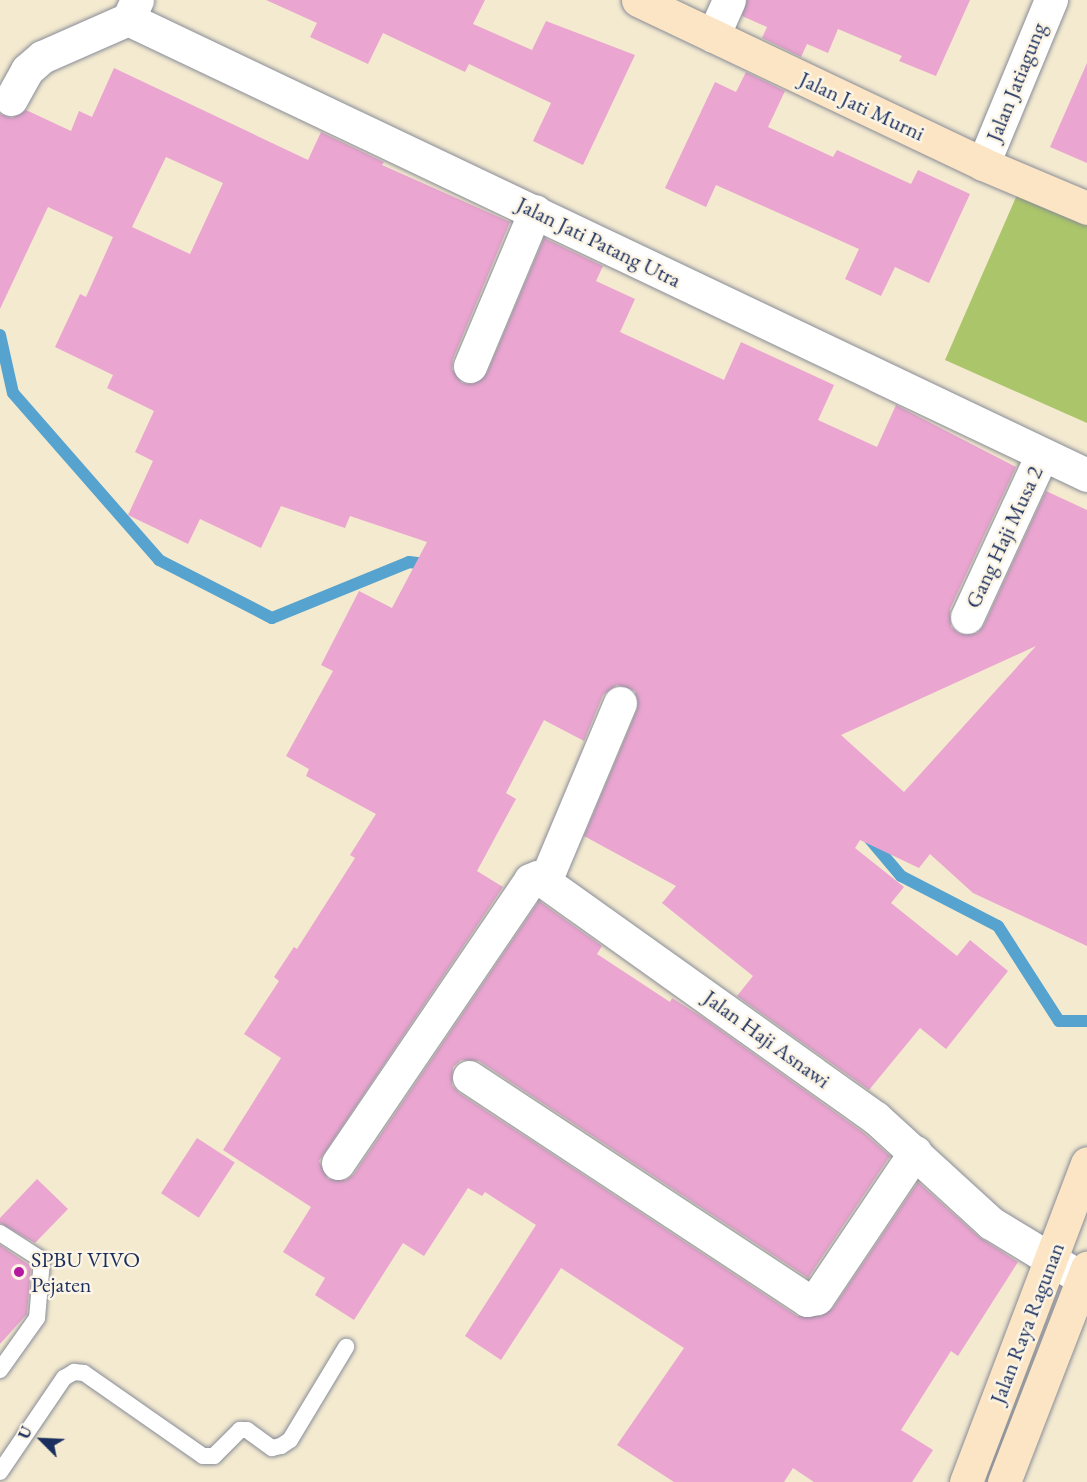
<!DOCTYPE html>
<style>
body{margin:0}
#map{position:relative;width:1087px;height:1482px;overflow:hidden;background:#f4ead0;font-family:"EB Garamond",serif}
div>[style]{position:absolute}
.green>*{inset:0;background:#abc56a}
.stream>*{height:12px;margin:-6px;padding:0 6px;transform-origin:6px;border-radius:6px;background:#55a3ce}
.building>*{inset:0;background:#eaa5d0;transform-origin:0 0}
.roads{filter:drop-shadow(0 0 2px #888c97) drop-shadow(0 0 2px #888c97)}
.lane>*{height:16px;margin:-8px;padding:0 8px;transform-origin:8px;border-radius:8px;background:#fff}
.street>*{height:33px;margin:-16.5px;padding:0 16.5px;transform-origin:16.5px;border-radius:16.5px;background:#fff}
.secondary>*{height:33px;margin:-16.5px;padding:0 16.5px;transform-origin:16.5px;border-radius:16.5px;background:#fce5c4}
.dots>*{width:16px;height:16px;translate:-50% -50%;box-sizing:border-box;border:3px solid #fcf5e5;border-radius:50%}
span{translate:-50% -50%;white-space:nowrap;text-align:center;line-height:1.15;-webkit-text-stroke:5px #fcf5e5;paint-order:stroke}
.street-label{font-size:22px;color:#1b2f5e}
.poi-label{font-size:22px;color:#1b2f5e}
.left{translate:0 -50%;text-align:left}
.north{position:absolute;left:12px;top:1410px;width:60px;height:60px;-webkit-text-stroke:4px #fcf5e5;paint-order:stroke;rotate:294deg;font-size:16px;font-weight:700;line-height:24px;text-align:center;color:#1b2f5e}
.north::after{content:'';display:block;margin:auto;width:21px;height:27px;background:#1b2f5e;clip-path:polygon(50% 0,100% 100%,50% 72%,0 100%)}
</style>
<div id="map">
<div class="green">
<i style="clip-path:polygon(1020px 188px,1087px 218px,1087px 423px,945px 360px)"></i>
</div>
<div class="stream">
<i style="left:0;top:335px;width:59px;rotate:77.4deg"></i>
<i style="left:13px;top:393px;width:222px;rotate:48.8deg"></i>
<i style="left:159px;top:560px;width:127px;rotate:27.2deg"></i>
<i style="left:272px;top:618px;width:148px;rotate:-22.2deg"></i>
<i style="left:409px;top:562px;width:23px;rotate:7deg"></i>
<i style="left:868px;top:837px;width:51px;rotate:49.8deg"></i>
<i style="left:901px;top:876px;width:109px;rotate:27.3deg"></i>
<i style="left:998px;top:926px;width:113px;rotate:57.3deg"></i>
<i style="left:1059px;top:1021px;width:28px"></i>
</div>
<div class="building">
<i style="clip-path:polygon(266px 0,485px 0,473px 24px,532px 50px,546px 21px,635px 55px,583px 165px,533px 141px,551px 103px,469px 64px,465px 72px,383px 33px,368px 64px,310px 37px,317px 23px)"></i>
<i style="clip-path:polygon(747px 0,970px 0,936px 76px,899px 61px,902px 56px,838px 29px,828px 53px,807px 44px,801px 57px,762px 38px,767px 27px,742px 16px)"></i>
<i style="clip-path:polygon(1087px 63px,1087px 163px,1050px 147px)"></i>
<i style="clip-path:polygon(evenodd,114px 68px,308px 160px,321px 132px,384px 162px,382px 165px,510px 222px,453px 359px,452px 369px,462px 383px,473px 384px,487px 373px,544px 238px,603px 266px,596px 281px,635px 299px,620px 332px,724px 380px,741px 342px,834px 385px,818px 420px,877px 447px,896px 405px,1016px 467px,950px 609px,951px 627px,960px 634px,977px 633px,984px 625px,1046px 491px,1087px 510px,1087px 946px,973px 893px,930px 854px,919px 868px,860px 840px,855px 848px,904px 887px,891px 903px,957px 956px,970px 940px,1008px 971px,946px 1049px,920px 1028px,869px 1090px,737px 996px,753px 976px,662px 903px,676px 886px,584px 836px,637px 710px,635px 691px,617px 685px,603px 695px,584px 741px,544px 720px,506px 793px,516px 799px,477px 871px,503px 887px,319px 1161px,328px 1179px,346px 1180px,354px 1174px,539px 901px,602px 946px,597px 954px,670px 1002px,672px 998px,702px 1017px,864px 1133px,890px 1156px,808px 1278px,479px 1061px,461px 1060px,453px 1067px,452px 1085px,459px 1093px,797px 1316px,821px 1316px,833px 1308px,918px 1182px,979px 1237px,1018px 1262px,958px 1356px,951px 1351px,901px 1430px,933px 1450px,912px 1482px,814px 1482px,793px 1468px,784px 1482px,674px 1482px,617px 1445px,684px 1348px,561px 1268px,501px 1360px,465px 1336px,536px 1225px,485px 1192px,482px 1196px,468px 1188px,424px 1256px,403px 1243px,354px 1320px,315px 1295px,325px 1278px,283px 1252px,311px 1207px,223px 1150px,281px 1058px,244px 1034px,279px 981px,274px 977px,294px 947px,297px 949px,355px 858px,350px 855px,376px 814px,306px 776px,309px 769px,286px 756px,333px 671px,321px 665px,359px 591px,392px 608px,427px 542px,350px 516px,345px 528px,281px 506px,261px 548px,200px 519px,188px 544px,128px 515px,153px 461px,135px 452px,154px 411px,107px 388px,113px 375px,55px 347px,80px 294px,86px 297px,113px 237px,48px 207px,0 309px,0 114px,12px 118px,26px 110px,71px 131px,79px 111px,92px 117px,114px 68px,166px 157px,223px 183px,190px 254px,132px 227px,166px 157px,114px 68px,1036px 646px,904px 792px,841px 735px,1036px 646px)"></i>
<i style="clip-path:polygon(746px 72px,785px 91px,768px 127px,833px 157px,837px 150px,911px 184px,918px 170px,970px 194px,929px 283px,895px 267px,881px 296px,845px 279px,859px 249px,716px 185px,706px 207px,665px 188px,715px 82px,736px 92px)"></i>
<i style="left:197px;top:1138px;width:45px;height:66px;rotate:33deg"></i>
<i style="clip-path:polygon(37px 1179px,68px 1209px,35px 1243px,0 1223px,0 1218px)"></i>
<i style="clip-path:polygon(0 1245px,31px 1266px,27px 1314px,0 1344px)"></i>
</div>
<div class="roads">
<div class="lane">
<i style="left:0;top:1233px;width:50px;rotate:32.7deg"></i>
<i style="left:42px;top:1260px;width:58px;rotate:94.9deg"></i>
<i style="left:37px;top:1318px;width:64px;rotate:125.4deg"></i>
<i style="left:0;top:1472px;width:114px;rotate:-55.8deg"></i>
<i style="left:64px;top:1378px;width:12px;rotate:-31deg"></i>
<i style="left:74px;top:1372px;width:10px;rotate:6deg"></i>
<i style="left:84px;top:1373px;width:145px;rotate:34.9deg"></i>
<i style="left:203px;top:1456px;width:11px"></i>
<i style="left:214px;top:1456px;width:37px;rotate:-45deg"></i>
<i style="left:240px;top:1430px;width:7px"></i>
<i style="left:247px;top:1430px;width:31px;rotate:36deg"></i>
<i style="left:272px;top:1448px;width:9px;rotate:-13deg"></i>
<i style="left:281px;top:1446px;width:11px;rotate:-34deg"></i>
<i style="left:290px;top:1440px;width:109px;rotate:-58.9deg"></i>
</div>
<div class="street">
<i style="left:137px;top:0;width:21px;rotate:115deg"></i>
<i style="left:128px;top:19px;width:1062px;rotate:25.43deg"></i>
<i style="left:713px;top:36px;width:39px;rotate:-66deg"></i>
<i style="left:11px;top:99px;width:33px;rotate:-61deg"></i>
<i style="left:27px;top:70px;width:20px;rotate:-41deg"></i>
<i style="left:42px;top:57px;width:94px;rotate:-23.8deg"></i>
<i style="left:983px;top:164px;width:178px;rotate:-67.5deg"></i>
<i style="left:470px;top:366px;width:168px;rotate:-67.2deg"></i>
<i style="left:967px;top:617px;width:176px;rotate:-65.2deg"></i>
<i style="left:546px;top:879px;width:191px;rotate:-67.2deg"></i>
<i style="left:469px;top:1077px;width:405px;rotate:33.4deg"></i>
<i style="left:807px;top:1300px;width:10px;rotate:-11deg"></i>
<i style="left:817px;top:1298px;width:176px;rotate:-56.1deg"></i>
<i style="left:338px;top:1163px;width:342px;rotate:-55.8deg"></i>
<i style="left:530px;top:880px;width:9px;rotate:-21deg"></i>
<i style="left:538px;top:877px;width:415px;rotate:35.5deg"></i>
<i style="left:876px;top:1118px;width:156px;rotate:42.4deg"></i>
<i style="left:991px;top:1223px;width:108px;rotate:31.3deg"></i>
</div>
<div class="secondary">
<i style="left:638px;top:0;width:382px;rotate:25.4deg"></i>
<i style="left:983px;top:164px;width:113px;rotate:22.9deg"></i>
<i style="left:966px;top:1482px;width:341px;rotate:-69.2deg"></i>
<i style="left:1004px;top:1482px;width:230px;rotate:-68.8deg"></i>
</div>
</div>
<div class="dots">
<i style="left:19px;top:1272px;background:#b5179e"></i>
</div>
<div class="street-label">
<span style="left:1016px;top:82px;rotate:-68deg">Jalan Jatiagung</span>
<span style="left:862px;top:106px;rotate:25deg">Jalan Jati Murni</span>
<span style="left:599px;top:242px;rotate:26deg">Jalan Jati Patang Utra</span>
<span style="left:1004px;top:537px;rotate:-65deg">Gang Haji Musa 2</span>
<span style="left:767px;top:1039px;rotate:36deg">Jalan Haji Asnawi</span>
<span style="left:1027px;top:1323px;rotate:-69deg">Jalan Raya Ragunan</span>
</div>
<div class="poi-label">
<span class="left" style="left:31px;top:1272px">SPBU VIVO<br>Pejaten</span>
</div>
<div class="north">U</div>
</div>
